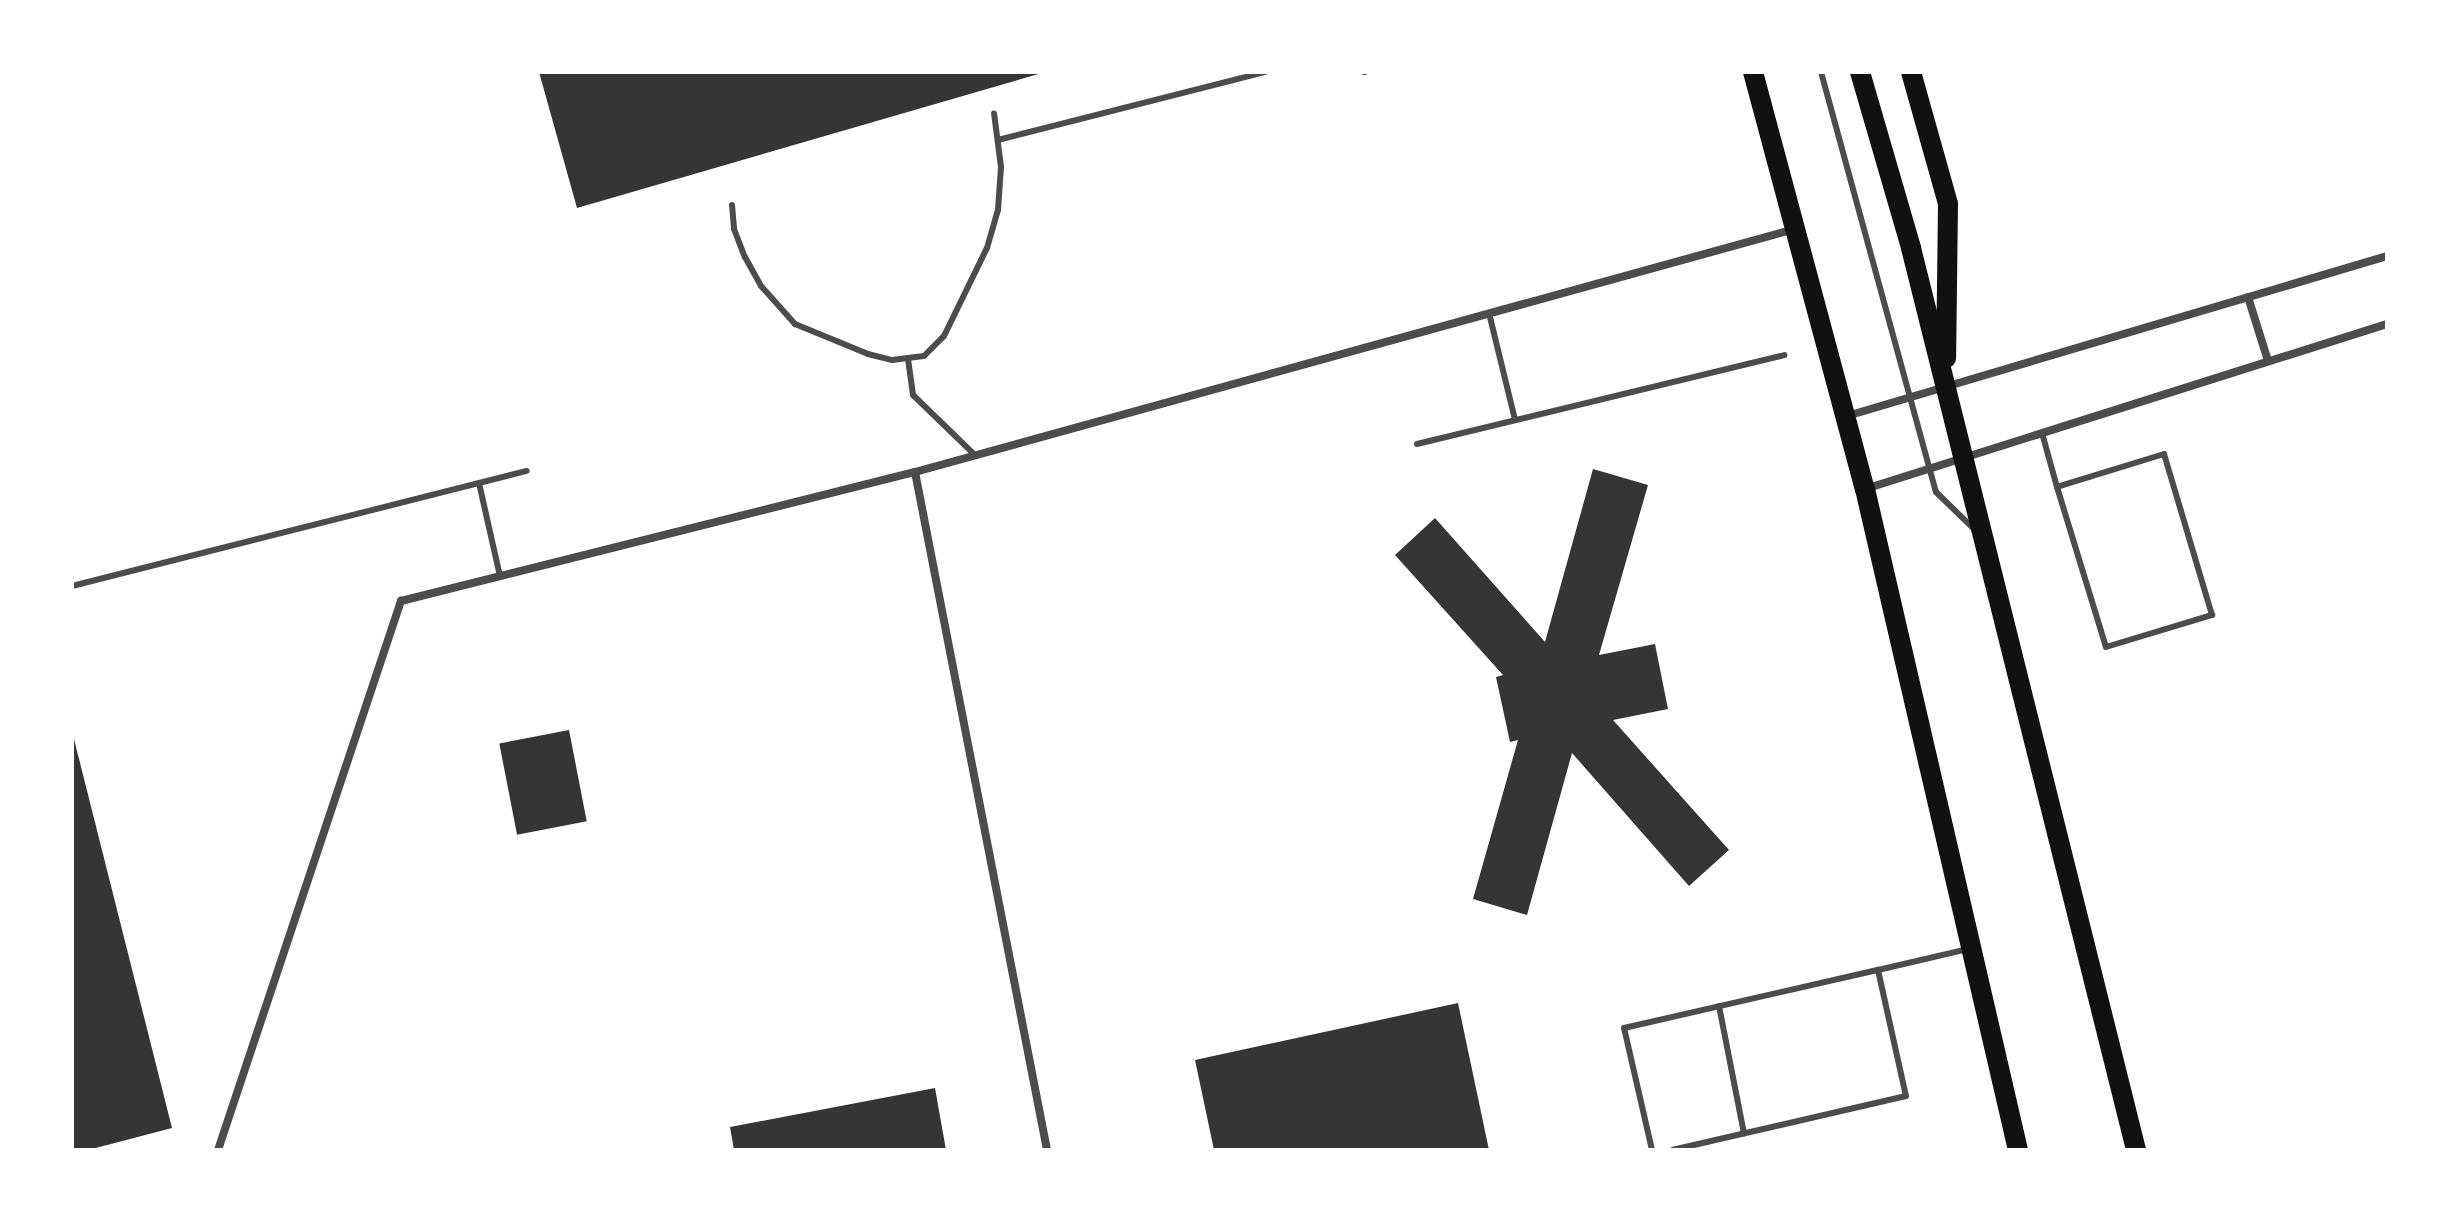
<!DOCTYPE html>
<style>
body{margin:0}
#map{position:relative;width:2459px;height:1222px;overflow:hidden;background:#fff;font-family:"Fira Sans Condensed",sans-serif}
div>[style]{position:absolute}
.building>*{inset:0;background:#353535;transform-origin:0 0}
.service>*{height:6px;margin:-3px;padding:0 3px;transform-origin:3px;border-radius:3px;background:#4c4c4c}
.minor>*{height:8px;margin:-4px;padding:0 4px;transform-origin:4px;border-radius:4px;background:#4c4c4c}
.primary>*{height:20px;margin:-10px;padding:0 10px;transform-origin:10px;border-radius:10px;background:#111}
span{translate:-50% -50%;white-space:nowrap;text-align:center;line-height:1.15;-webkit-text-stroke:8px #fff;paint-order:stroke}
.frame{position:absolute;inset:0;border:74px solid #fff;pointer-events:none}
</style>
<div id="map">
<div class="building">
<i style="clip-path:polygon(539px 72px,1042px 72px,1042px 73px,577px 208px)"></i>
<i style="clip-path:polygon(1593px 469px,1648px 485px,1599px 655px,1655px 644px,1668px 709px,1613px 720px,1729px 850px,1689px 886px,1572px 753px,1527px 915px,1473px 899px,1518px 740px,1510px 742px,1496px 677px,1503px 675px,1395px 555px,1435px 518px,1545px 642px)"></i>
<i style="left:569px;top:730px;width:93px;height:71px;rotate:79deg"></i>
<i style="clip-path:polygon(73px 735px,172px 1128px,88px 1150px,72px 1150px)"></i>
<i style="clip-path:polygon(1458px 1003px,1489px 1150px,1214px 1150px,1195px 1060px)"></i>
<i style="clip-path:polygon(935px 1088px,946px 1150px,734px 1150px,730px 1127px)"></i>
</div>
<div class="service">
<i style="left:1364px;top:72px;width:1px"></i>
<i style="left:1821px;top:72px;width:435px;rotate:74.7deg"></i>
<i style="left:1936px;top:492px;width:54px;rotate:44.3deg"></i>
<i style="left:998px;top:140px;width:276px;rotate:-14.3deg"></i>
<i style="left:732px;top:205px;width:24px;rotate:85deg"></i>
<i style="left:734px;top:229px;width:30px;rotate:69deg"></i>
<i style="left:745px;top:257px;width:33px;rotate:61deg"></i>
<i style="left:761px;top:286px;width:51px;rotate:48.2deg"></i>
<i style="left:795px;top:324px;width:79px;rotate:22.3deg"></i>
<i style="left:868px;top:354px;width:25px;rotate:14deg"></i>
<i style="left:892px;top:360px;width:32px;rotate:-7deg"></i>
<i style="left:924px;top:356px;width:28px;rotate:-45deg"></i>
<i style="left:944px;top:336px;width:98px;rotate:-64deg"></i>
<i style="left:987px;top:248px;width:40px;rotate:-74deg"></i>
<i style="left:998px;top:210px;width:43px;rotate:-86deg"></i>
<i style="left:1001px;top:167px;width:54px;rotate:-97.4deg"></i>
<i style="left:1489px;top:313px;width:110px;rotate:76.3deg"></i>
<i style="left:908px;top:359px;width:36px;rotate:82deg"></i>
<i style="left:913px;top:395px;width:86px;rotate:44.1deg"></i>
<i style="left:2042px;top:433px;width:56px;rotate:74.5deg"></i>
<i style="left:2057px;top:487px;width:167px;rotate:73deg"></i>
<i style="left:2106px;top:647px;width:111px;rotate:-16.8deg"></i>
<i style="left:2212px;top:615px;width:168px;rotate:-106.6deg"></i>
<i style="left:2164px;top:454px;width:112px;rotate:162.9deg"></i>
<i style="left:1417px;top:444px;width:378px;rotate:-13.6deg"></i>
<i style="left:479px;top:483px;width:95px;rotate:77.3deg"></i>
<i style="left:72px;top:586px;width:469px;rotate:-14.2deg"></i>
<i style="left:1878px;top:970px;width:92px;rotate:-13.1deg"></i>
<i style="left:1719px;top:1006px;width:130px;rotate:78.9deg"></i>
<i style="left:1652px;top:1150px;width:125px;rotate:-102.9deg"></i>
<i style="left:1624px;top:1028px;width:261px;rotate:-12.9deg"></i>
<i style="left:1878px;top:970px;width:129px;rotate:77.5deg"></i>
<i style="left:1906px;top:1096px;width:239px;rotate:167deg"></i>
</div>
<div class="minor">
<i style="left:2248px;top:297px;width:67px;rotate:72.6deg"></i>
<i style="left:1847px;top:416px;width:563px;rotate:-16.5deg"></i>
<i style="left:915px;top:472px;width:691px;rotate:78.98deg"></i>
<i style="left:1865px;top:489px;width:547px;rotate:-17.54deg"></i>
<i style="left:218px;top:1150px;width:579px;rotate:-71.57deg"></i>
<i style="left:401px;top:601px;width:530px;rotate:-14.09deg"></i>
<i style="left:915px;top:472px;width:913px;rotate:-15.44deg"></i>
</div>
<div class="primary">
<i style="left:1753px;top:72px;width:432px;rotate:75deg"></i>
<i style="left:1865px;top:489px;width:678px;rotate:76.97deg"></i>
<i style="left:1860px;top:72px;width:183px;rotate:73.8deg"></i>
<i style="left:1911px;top:248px;width:930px;rotate:75.99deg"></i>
<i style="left:1911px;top:72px;width:137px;rotate:74.3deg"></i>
<i style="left:1948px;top:204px;width:154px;rotate:90.7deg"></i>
</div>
<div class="frame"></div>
</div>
